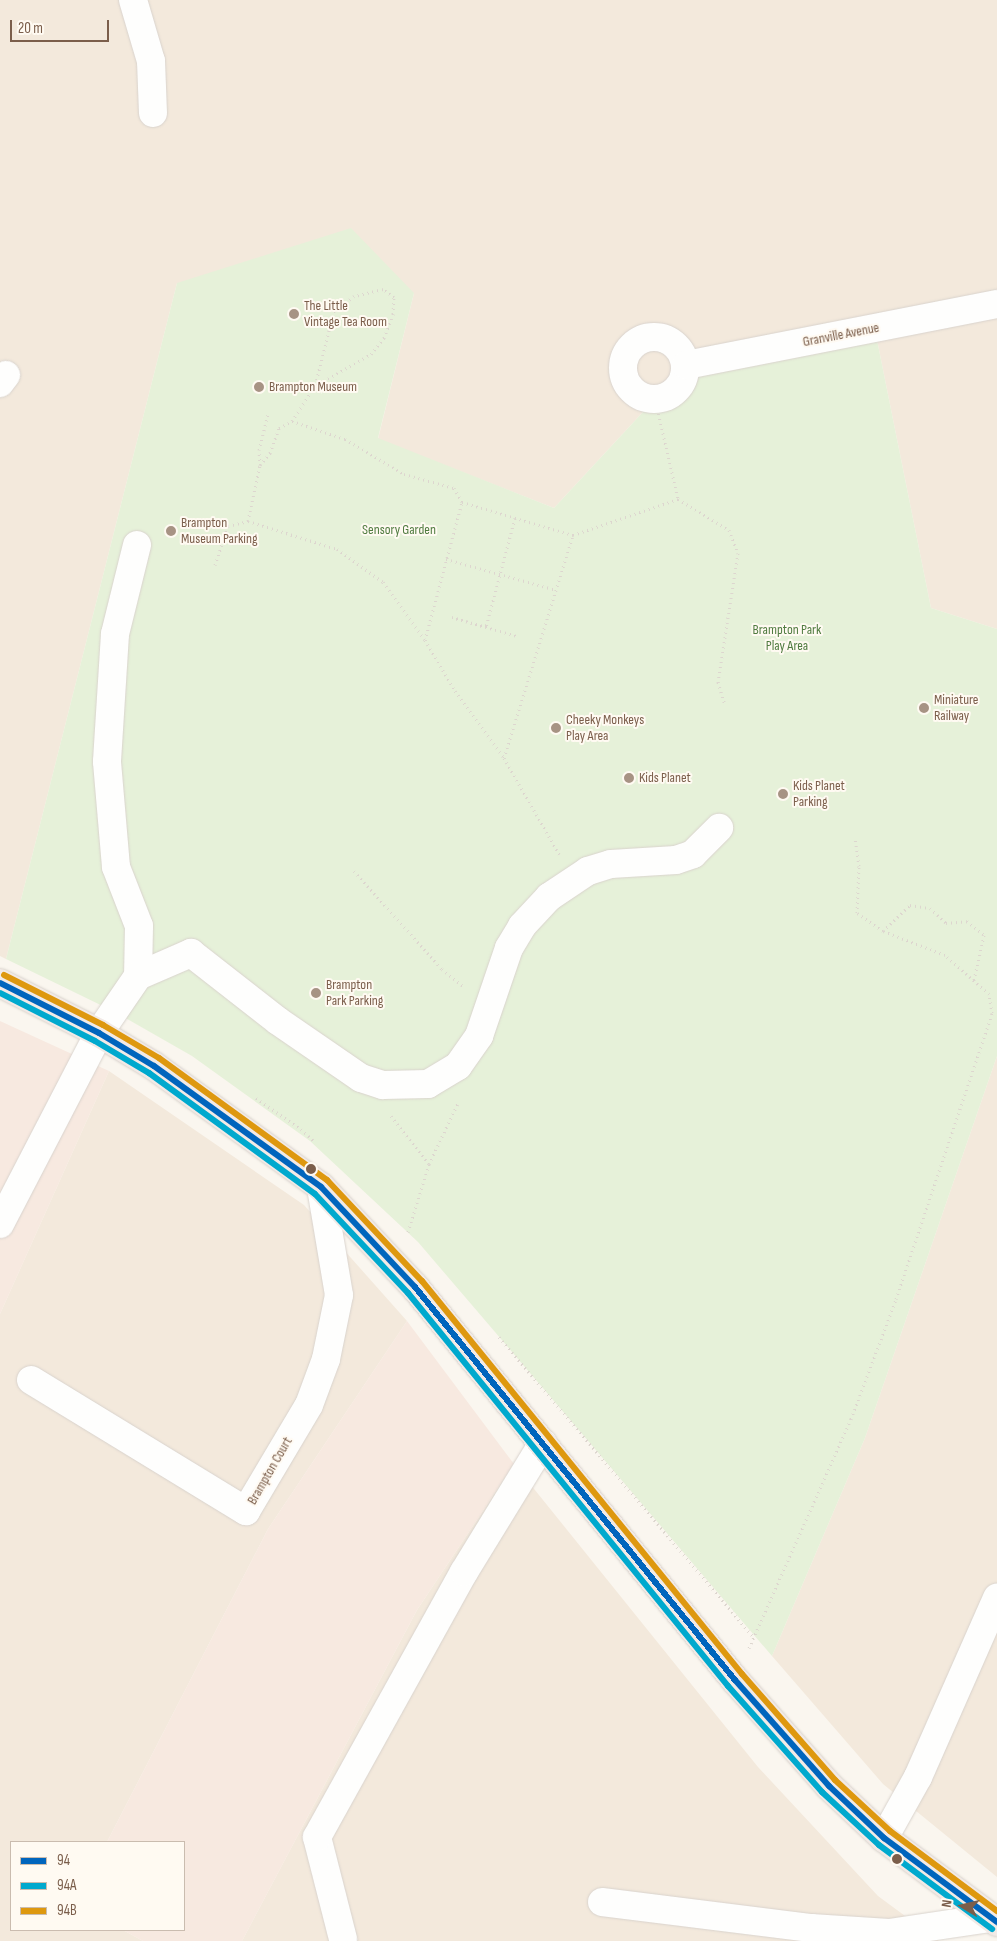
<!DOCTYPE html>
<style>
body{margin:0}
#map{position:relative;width:997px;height:1941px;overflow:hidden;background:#faf6ef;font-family:"Sofia Sans Condensed",sans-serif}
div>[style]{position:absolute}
.residential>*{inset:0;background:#f3e9dc}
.commercial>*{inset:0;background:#f7e9e0}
.green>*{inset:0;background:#e6f1d9}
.path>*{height:3px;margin-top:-1.5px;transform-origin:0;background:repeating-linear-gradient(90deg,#ddd6cf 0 1px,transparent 0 5px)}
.roads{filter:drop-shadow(0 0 1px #d9d3cd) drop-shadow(0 0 1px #d9d3cd)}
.minor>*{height:28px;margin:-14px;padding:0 14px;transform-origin:14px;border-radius:14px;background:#fefefd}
.minor>.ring{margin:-14px;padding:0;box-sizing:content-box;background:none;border:28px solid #fefefd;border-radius:50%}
.highway>*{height:28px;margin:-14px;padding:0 14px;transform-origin:14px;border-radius:14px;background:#f2eae6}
.bus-1>*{height:6px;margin:-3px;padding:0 3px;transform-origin:3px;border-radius:3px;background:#0065bd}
.bus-2>*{height:6px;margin:-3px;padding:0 3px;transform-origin:3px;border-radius:3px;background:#00a9ce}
.bus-3>*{height:6px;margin:-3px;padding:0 3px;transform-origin:3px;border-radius:3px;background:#de980f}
.dots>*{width:14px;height:14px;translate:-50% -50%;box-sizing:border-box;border:2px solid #fffaf2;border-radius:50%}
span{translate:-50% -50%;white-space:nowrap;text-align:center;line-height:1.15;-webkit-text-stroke:4px #fffaf2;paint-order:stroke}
.poi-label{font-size:14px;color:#7b5e4b}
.left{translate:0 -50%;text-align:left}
.street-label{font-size:14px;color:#7b5e4b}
.park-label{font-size:14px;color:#4f7b3f}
.legend{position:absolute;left:10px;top:1841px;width:175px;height:90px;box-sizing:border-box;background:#fffaf2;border:1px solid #cabcaf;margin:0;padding:6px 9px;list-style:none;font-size:15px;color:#7b5e4b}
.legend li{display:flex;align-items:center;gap:10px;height:25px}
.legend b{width:25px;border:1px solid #cabcaf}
.north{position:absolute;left:937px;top:1881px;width:50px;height:50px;-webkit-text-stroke:4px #fffaf2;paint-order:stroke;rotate:279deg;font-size:14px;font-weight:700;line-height:20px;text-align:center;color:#7b5e4b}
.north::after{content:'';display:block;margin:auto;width:18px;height:22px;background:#7b5e4b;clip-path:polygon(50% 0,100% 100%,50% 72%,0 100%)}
.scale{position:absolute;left:10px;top:20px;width:99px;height:22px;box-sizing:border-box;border:2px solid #7b5e4b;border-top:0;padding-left:6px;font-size:15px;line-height:18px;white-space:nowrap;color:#7b5e4b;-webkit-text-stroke:4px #fffaf2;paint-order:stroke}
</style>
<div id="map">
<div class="residential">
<i style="clip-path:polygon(0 0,997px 0,997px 629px,931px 608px,876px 335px,681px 383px,665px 398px,655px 399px,554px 508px,378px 439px,414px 293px,177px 283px,6px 959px,0 956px)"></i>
<i style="clip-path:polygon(997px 1056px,997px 1877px,883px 1784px,772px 1656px,865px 1438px)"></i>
<i style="clip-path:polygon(109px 1071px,304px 1205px,407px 1321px,268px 1529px,107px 1842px,11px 1842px,11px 1930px,123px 1930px,143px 1941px,0 1941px,0 1314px)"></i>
<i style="clip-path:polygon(514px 1464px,758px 1767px,878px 1896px,939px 1941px,242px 1941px,417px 1610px)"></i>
</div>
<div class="commercial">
<i style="clip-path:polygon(0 1021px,109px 1071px,0 1314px)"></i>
<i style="clip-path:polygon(407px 1321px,514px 1464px,417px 1610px,242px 1941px,143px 1941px,123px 1930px,184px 1930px,184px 1842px,107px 1842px,268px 1529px)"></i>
</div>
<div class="green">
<i style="clip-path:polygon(351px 228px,414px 293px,378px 438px,554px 508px,655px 399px,673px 392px,685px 370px,876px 335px,931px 608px,997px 629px,997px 1056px,865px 1438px,772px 1656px,418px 1242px,310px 1141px,192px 1056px,115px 1012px,6px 959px,177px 283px)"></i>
</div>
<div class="path">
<i style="left:655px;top:399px;width:103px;rotate:77deg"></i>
<i style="left:292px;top:421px;width:42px;rotate:-56.7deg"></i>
<i style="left:315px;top:386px;width:64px;rotate:-29.7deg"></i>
<i style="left:371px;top:354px;width:21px;rotate:-51deg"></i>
<i style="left:384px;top:338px;width:26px;rotate:-69deg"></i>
<i style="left:393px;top:314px;width:17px;rotate:-87deg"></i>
<i style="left:394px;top:297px;width:14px;rotate:-144deg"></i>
<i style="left:383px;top:289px;width:30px;rotate:166deg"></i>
<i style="left:354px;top:296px;width:25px;rotate:143deg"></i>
<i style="left:334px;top:311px;width:77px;rotate:104.2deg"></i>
<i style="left:260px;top:465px;width:15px;rotate:-94deg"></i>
<i style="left:259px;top:450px;width:37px;rotate:-76deg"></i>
<i style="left:515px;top:518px;width:113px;rotate:104.9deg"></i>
<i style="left:486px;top:627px;width:35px;rotate:-164deg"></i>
<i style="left:452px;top:617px;width:68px;rotate:16.3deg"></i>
<i style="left:248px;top:521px;width:57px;rotate:-77.9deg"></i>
<i style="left:260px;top:465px;width:16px;rotate:-50deg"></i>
<i style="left:270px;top:453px;width:27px;rotate:-70deg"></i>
<i style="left:279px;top:428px;width:15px;rotate:-28deg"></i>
<i style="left:292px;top:421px;width:56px;rotate:18.8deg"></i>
<i style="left:345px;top:439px;width:69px;rotate:30.7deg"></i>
<i style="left:404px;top:474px;width:52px;rotate:15.6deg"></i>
<i style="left:454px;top:488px;width:16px;rotate:60deg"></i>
<i style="left:462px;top:502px;width:116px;rotate:16.6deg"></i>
<i style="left:573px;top:535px;width:111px;rotate:-18.9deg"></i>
<i style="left:678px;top:499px;width:60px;rotate:31.3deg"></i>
<i style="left:729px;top:530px;width:25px;rotate:69deg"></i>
<i style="left:738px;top:553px;width:131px;rotate:98.8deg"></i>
<i style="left:718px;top:682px;width:24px;rotate:73deg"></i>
<i style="left:446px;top:559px;width:114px;rotate:15.7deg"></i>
<i style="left:215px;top:565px;width:41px;rotate:-71.6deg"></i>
<i style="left:228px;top:526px;width:21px;rotate:-14deg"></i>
<i style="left:248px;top:521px;width:93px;rotate:17.5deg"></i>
<i style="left:337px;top:549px;width:57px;rotate:35.7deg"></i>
<i style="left:383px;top:582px;width:72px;rotate:54.1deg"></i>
<i style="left:425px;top:640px;width:59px;rotate:59.5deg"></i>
<i style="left:455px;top:691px;width:83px;rotate:53.8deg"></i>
<i style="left:504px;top:758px;width:111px;rotate:60.2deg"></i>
<i style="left:425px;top:640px;width:143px;rotate:-75deg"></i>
<i style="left:504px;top:758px;width:233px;rotate:-72.8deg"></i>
<i style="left:354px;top:871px;width:132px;rotate:48.1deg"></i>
<i style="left:442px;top:969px;width:28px;rotate:39deg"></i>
<i style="left:883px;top:931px;width:37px;rotate:-44deg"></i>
<i style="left:910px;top:905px;width:20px;rotate:9deg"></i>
<i style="left:930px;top:908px;width:22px;rotate:43deg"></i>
<i style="left:946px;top:923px;width:21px;rotate:-5deg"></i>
<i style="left:967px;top:921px;width:22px;rotate:39deg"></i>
<i style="left:984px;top:935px;width:46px;rotate:102.5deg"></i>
<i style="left:256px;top:1098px;width:55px;rotate:34.6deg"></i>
<i style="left:301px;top:1129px;width:19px;rotate:43deg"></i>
<i style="left:391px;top:1116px;width:61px;rotate:51.6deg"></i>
<i style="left:408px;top:1232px;width:71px;rotate:-72.8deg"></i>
<i style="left:429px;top:1164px;width:68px;rotate:-64.6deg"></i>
<i style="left:499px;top:1337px;width:394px;rotate:49.7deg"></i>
<i style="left:749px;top:1648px;width:251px;rotate:-66deg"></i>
<i style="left:851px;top:1419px;width:128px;rotate:-69.4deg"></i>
<i style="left:896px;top:1299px;width:302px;rotate:-71.4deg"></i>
<i style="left:992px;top:1013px;width:19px;rotate:-99deg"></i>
<i style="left:989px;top:994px;width:59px;rotate:-138.4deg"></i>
<i style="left:945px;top:955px;width:66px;rotate:-158.8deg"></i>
<i style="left:883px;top:931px;width:32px;rotate:-145deg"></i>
<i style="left:857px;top:913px;width:47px;rotate:-87.6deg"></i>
<i style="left:859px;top:866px;width:28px;rotate:-98deg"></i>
</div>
<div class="roads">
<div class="minor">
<i style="left:133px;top:0;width:64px;rotate:73.6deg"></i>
<i style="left:151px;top:61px;width:52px;rotate:87.8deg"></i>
<i class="ring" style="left:623px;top:337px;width:34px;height:34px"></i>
<i style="left:686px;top:365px;width:317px;rotate:-11.1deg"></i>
<i style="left:0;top:383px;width:10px;rotate:-53deg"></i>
<i style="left:137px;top:545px;width:92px;rotate:103.9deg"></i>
<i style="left:115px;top:634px;width:128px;rotate:93.6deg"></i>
<i style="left:107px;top:762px;width:105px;rotate:85.1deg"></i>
<i style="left:116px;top:867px;width:63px;rotate:68.7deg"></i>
<i style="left:139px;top:926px;width:50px;rotate:91.1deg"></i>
<i style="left:0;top:1224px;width:215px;rotate:-62.6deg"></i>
<i style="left:99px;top:1033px;width:69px;rotate:-55.6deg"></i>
<i style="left:138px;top:976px;width:58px;rotate:-23.5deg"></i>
<i style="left:191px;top:953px;width:110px;rotate:38deg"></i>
<i style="left:278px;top:1021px;width:101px;rotate:34.5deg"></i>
<i style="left:361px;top:1078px;width:23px;rotate:18deg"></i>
<i style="left:383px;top:1085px;width:45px;rotate:-1.3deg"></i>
<i style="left:428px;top:1084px;width:35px;rotate:-31deg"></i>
<i style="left:458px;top:1066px;width:37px;rotate:-55deg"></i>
<i style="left:479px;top:1036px;width:93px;rotate:-71.2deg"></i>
<i style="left:509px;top:948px;width:26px;rotate:-59deg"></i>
<i style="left:522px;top:926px;width:40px;rotate:-47deg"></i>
<i style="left:549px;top:897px;width:47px;rotate:-33.7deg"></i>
<i style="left:588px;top:871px;width:24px;rotate:-17deg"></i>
<i style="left:611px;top:864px;width:65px;rotate:-3.5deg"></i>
<i style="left:676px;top:860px;width:18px;rotate:-19deg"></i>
<i style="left:693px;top:854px;width:37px;rotate:-45deg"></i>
<i style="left:31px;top:1380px;width:252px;rotate:31.4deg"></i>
<i style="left:246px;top:1511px;width:123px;rotate:-59.3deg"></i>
<i style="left:309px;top:1405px;width:49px;rotate:-69.7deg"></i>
<i style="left:326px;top:1359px;width:65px;rotate:-78.5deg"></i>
<i style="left:339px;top:1295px;width:109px;rotate:-99.5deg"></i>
<i style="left:884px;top:1838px;width:70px;rotate:-60.9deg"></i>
<i style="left:918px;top:1777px;width:196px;rotate:-66.2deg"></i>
<i style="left:602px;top:1902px;width:211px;rotate:7.1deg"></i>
<i style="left:811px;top:1928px;width:78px;rotate:3.7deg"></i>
<i style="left:889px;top:1933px;width:101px;rotate:-8.5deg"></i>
<i style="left:343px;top:1939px;width:105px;rotate:-104.3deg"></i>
<i style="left:317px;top:1837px;width:303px;rotate:-61deg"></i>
<i style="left:464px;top:1572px;width:151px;rotate:-58.5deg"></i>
</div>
<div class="highway">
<i style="left:0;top:983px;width:111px;rotate:26.8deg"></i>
<i style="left:99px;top:1033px;width:64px;rotate:31deg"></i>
<i style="left:154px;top:1066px;width:206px;rotate:35.9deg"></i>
<i style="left:321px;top:1187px;width:137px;rotate:46.8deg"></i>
<i style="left:415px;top:1287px;width:507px;rotate:50.85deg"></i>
<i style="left:735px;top:1680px;width:142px;rotate:48.4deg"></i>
<i style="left:829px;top:1786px;width:76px;rotate:43.4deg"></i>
<i style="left:884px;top:1838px;width:141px;rotate:36.6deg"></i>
</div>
</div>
<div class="bus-1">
<i style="left:0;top:983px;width:111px;rotate:26.8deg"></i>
<i style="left:99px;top:1033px;width:64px;rotate:31deg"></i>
<i style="left:154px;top:1066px;width:206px;rotate:35.9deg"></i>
<i style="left:321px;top:1187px;width:137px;rotate:46.8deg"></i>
<i style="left:415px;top:1287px;width:507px;rotate:50.85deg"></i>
<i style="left:735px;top:1680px;width:142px;rotate:48.4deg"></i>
<i style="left:829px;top:1786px;width:76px;rotate:43.4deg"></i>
<i style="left:884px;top:1838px;width:141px;rotate:36.6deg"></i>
</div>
<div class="bus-2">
<i style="left:0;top:993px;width:106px;rotate:26.8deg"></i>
<i style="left:95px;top:1041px;width:63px;rotate:30.7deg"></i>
<i style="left:149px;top:1073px;width:205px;rotate:36.1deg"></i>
<i style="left:315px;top:1194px;width:136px;rotate:46.8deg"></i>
<i style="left:408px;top:1293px;width:507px;rotate:50.85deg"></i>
<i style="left:728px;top:1686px;width:142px;rotate:48.4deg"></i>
<i style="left:822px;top:1792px;width:78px;rotate:42.9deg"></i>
<i style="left:879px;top:1845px;width:141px;rotate:36.6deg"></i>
</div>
<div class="bus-3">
<i style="left:4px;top:975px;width:111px;rotate:26.8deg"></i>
<i style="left:103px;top:1025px;width:65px;rotate:30.5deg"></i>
<i style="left:159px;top:1058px;width:208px;rotate:36deg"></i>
<i style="left:327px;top:1180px;width:139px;rotate:46.8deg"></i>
<i style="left:422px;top:1281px;width:507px;rotate:50.85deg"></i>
<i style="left:742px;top:1674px;width:141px;rotate:48.7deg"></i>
<i style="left:835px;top:1780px;width:75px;rotate:42.8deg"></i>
<i style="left:890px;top:1831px;width:134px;rotate:36.8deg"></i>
</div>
<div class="dots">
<i style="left:294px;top:314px;background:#a79384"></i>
<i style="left:259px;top:387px;background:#a79384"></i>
<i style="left:171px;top:531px;background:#a79384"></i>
<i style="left:924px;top:708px;background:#a79384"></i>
<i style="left:556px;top:728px;background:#a79384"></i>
<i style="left:629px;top:778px;background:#a79384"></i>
<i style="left:783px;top:794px;background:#a79384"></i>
<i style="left:316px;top:993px;background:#a79384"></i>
<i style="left:311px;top:1169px;background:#7b5e4b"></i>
<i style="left:897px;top:1859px;background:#7b5e4b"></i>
</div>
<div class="poi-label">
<span class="left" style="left:304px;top:314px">The Little<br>Vintage Tea Room</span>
<span class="left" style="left:269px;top:387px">Brampton Museum</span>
<span class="left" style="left:181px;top:531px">Brampton<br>Museum Parking</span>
<span class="left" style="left:934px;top:708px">Miniature<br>Railway</span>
<span class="left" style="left:566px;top:728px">Cheeky Monkeys<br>Play Area</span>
<span class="left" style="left:639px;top:778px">Kids Planet</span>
<span class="left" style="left:793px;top:794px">Kids Planet<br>Parking</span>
<span class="left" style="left:326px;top:993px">Brampton<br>Park Parking</span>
</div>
<div class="street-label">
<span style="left:841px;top:335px;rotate:-11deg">Granville Avenue</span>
<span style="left:270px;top:1471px;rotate:-60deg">Brampton Court</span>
</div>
<div class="park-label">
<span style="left:399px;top:530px">Sensory Garden</span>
<span style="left:787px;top:638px">Brampton Park<br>Play Area</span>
</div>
<ul class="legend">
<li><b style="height:6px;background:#0065bd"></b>94</li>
<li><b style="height:6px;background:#00a9ce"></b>94A</li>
<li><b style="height:6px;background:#de980f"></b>94B</li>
</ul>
<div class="north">N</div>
<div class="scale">20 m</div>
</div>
